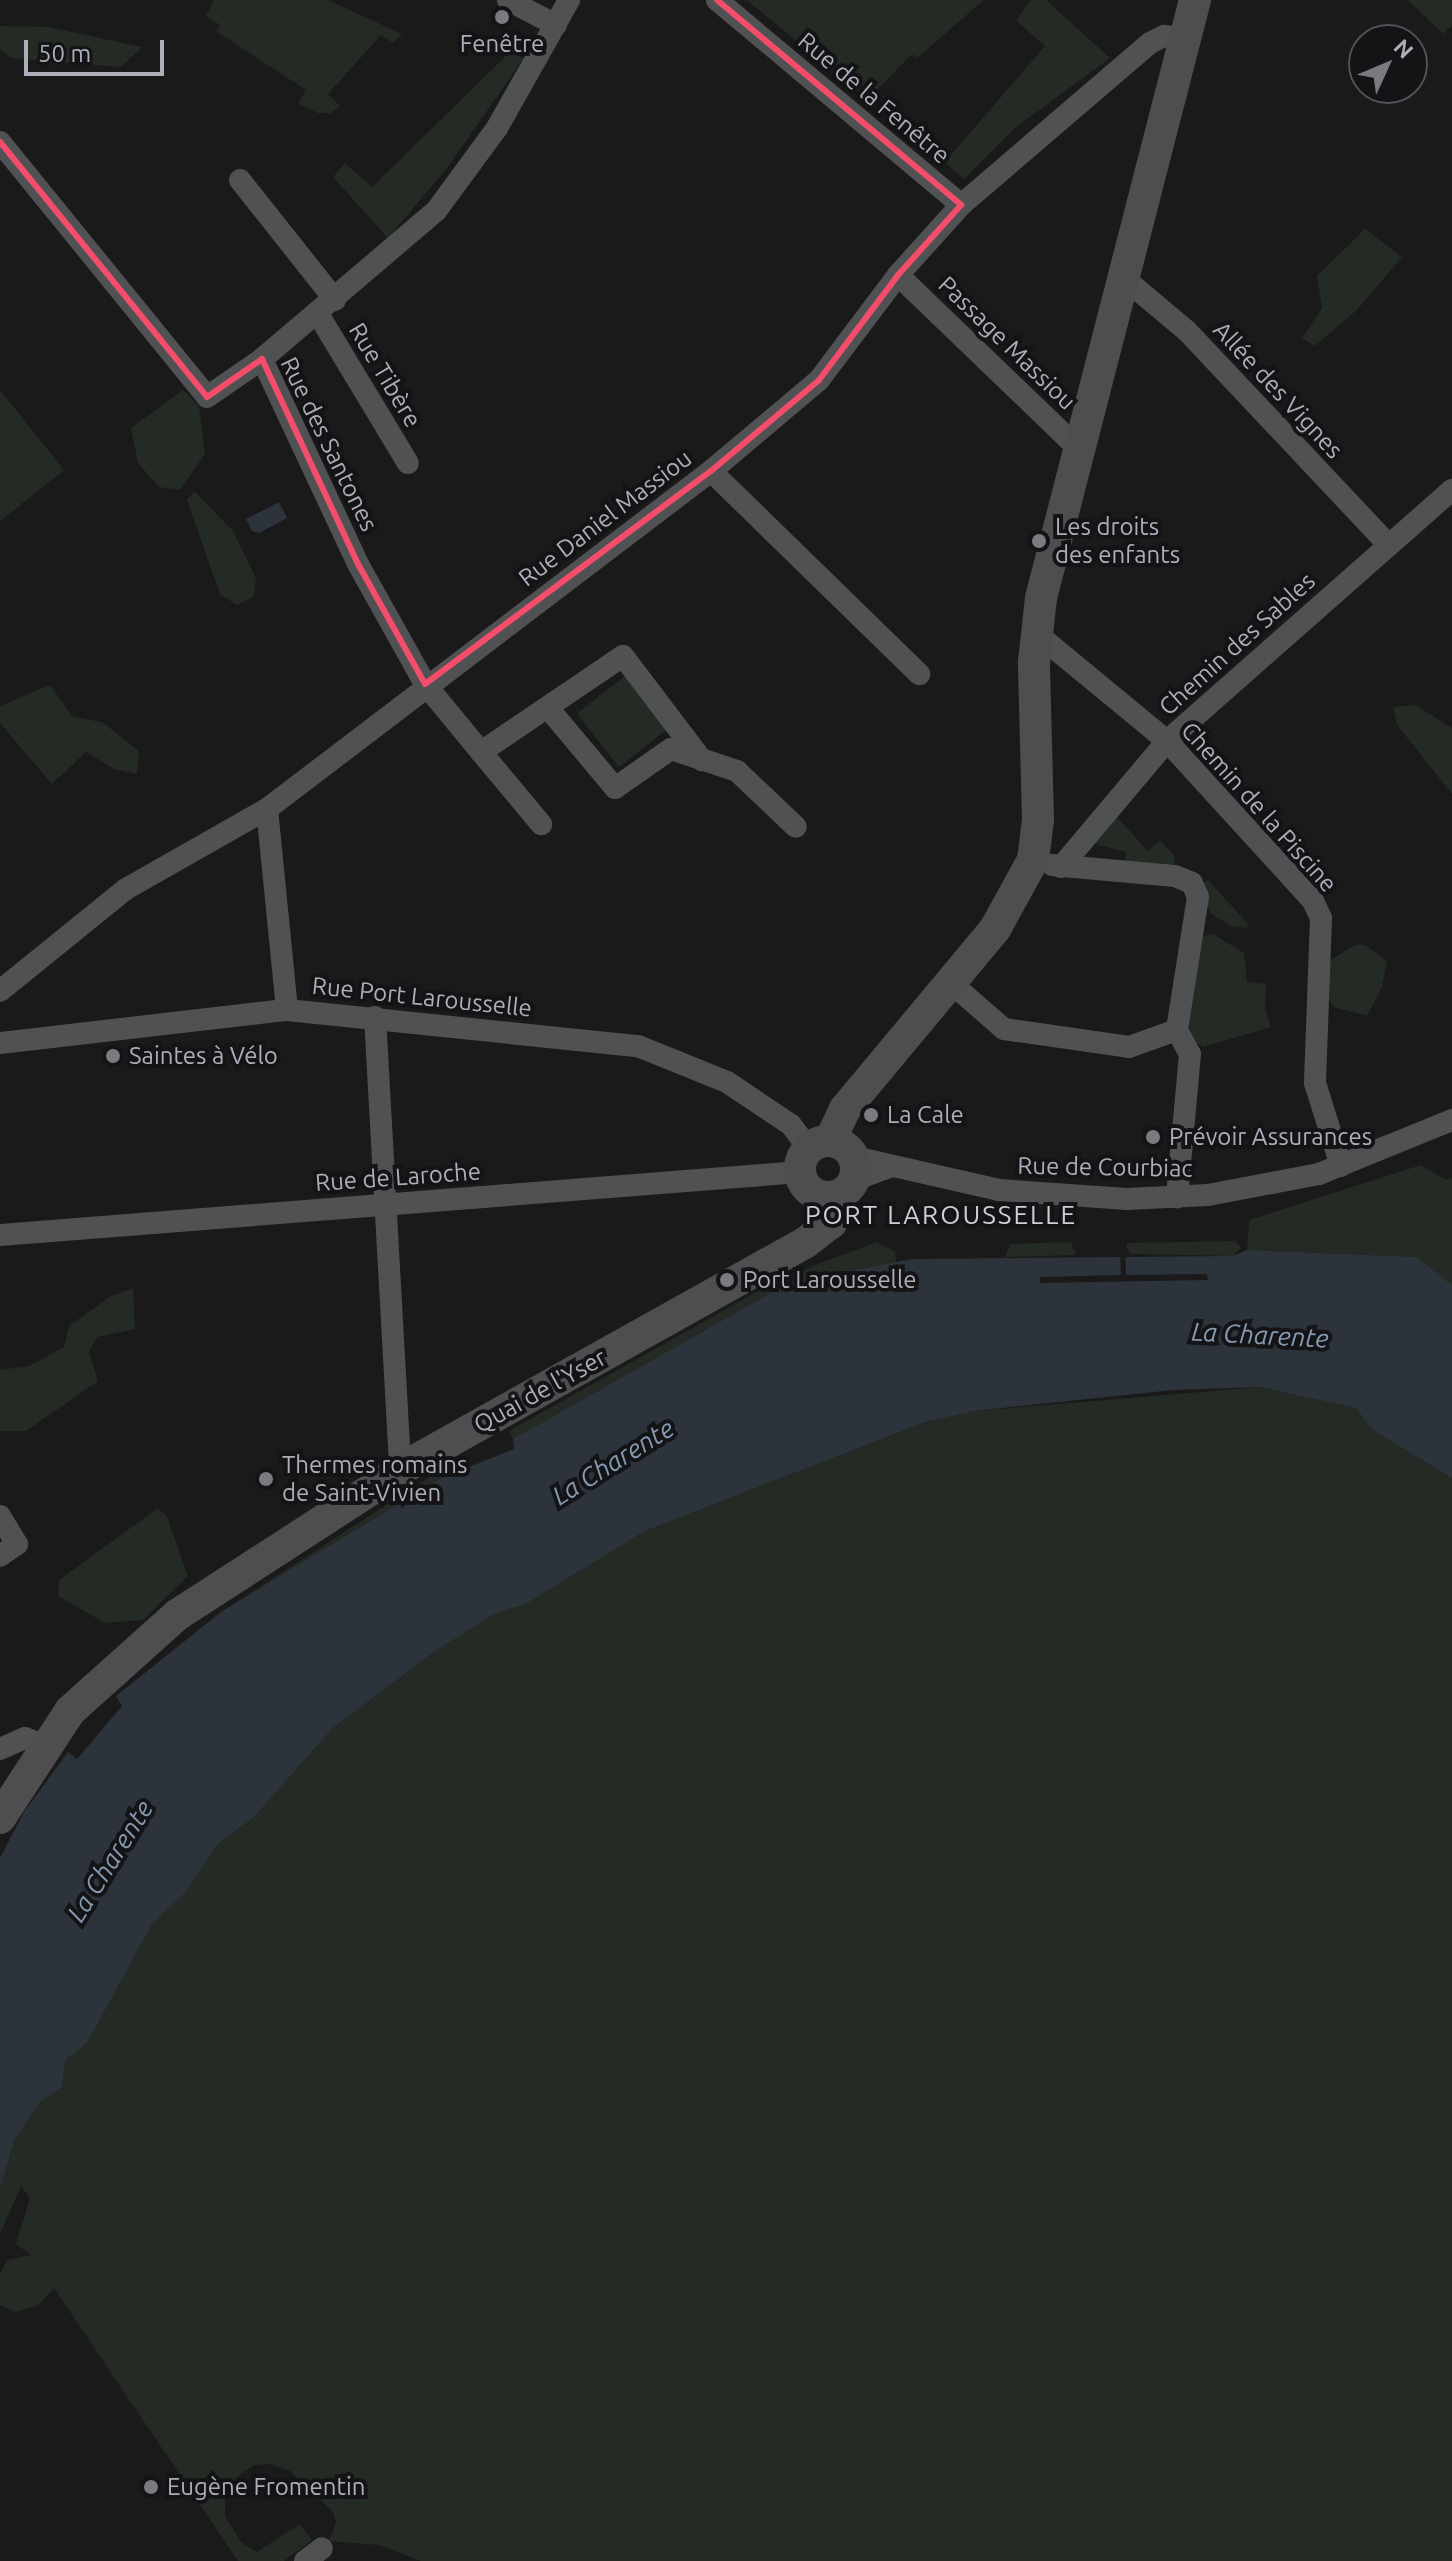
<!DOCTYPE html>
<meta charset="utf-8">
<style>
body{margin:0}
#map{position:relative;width:1452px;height:2561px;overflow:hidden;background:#1a1a1a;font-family:Ubuntu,sans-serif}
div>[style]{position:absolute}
.green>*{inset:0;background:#242a24;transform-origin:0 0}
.water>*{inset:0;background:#2d333b}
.pier>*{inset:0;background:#1a1a1a}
.street>*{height:22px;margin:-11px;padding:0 11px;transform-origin:11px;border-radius:11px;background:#505153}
.secondary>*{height:32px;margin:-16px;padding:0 16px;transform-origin:16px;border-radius:16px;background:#4e4e51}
.secondary>.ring{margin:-16px;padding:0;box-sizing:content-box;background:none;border:32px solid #4e4e51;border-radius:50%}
.bus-1>*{height:6px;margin:-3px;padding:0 3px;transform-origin:3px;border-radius:3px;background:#f44d6c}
.dots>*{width:22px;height:22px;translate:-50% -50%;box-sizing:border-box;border:4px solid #141416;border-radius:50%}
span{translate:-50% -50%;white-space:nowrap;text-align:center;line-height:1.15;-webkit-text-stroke:8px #141416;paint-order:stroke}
.poi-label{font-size:24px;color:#acafb9}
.left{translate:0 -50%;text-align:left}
.street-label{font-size:24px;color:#acafb9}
.neighbourhood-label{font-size:26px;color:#ccced6;letter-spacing:2px}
.water-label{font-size:26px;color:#859ab2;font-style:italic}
.north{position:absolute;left:1348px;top:24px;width:80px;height:80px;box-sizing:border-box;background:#141416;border:2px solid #515257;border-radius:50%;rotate:46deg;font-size:22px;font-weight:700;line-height:32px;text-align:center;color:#acafb9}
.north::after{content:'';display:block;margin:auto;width:28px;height:36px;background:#797b81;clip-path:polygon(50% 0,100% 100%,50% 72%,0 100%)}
.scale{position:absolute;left:24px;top:40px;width:140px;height:36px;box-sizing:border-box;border:4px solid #acafb9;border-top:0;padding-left:10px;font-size:24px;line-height:28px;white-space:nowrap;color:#acafb9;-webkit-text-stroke:6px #141416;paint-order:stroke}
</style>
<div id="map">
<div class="green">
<i style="clip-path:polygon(214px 0,328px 0,402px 34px,393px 43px,381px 35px,328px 94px,340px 106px,331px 113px,318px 113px,298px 104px,306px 90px,216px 31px,220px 25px,206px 16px)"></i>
<i style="clip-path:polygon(747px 0,984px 0,917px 58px,912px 54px,867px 100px)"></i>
<i style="clip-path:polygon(1030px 0,1046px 0,1110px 58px,1015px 128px,964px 179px,945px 162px,1045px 46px,1016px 21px)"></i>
<i style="clip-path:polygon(1408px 0,1452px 0,1452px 25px,1443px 34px)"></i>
<i style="clip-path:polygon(0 26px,48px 27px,142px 47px,121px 67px,11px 58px,0 49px)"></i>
<i style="clip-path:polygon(513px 49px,523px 59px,447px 168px,388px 238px,333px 177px,345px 163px,372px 187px)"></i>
<i style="clip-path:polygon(1365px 229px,1402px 257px,1357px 310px,1315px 346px,1302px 338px,1322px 308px,1317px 276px)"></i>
<i style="clip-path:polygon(0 390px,64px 470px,0 521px)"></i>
<i style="clip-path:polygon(183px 390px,199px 406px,205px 454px,180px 490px,159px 487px,138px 463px,131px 428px)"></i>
<i style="clip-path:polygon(194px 491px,233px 531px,256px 578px,254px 596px,237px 605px,220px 594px,187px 500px)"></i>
<i style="left:625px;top:676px;width:68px;height:61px;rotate:52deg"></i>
<i style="clip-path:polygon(50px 685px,73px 717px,102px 722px,139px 751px,137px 774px,114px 769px,86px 752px,52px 784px,0 723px,0 706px)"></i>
<i style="clip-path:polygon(1415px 705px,1452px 728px,1452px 794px,1397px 725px,1393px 707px)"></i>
<i style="clip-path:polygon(1116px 816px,1148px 851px,1160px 840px,1175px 857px,1173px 868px,1125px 863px,1126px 852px,1090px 843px)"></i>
<i style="clip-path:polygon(1208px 880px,1248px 924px,1247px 928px,1231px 926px,1210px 913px,1201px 885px)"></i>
<i style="clip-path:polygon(1213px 934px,1244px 953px,1247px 982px,1266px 984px,1265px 1007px,1271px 1027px,1203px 1047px,1192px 1040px,1189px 1023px,1202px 936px)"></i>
<i style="clip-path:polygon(1355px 945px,1365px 945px,1387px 961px,1382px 987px,1367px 1016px,1334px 1007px,1327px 998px,1327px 962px)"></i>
<i style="clip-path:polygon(1421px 1165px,1446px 1180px,1452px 1178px,1452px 1285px,1417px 1257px,1247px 1250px,1249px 1220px)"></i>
<i style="clip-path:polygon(1235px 1241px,1241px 1248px,1233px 1256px,1131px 1254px,1126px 1248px,1127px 1243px)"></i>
<i style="clip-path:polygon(877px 1242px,895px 1252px,896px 1262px,790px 1282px,513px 1439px,509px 1431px,783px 1277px)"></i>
<i style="clip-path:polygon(1071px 1242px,1076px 1255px,1005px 1257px,1010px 1244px)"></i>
<i style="clip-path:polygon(133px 1288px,135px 1329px,97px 1337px,89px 1352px,98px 1381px,26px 1431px,0 1431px,0 1370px,29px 1366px,64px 1347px,69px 1326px,111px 1296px)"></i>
<i style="clip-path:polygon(1260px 1387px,1356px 1408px,1371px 1429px,1452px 1478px,1452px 2561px,421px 2561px,379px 2545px,329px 2541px,336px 2522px,333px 2512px,290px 2471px,270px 2464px,254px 2465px,238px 2476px,225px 2495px,225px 2516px,241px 2542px,257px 2552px,300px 2524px,312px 2540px,284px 2561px,238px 2561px,54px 2288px,37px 2306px,15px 2312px,0 2305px,0 2274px,7px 2260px,31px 2255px,16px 2244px,30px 2198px,21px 2186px,0 2234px,0 2189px,14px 2141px,39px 2103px,62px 2087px,64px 2060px,87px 2043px,153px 1923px,185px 1893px,218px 1844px,254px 1817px,332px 1729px,434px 1652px,495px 1612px,526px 1604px,645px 1531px,923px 1423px,974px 1411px)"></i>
<i style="clip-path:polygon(448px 1465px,466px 1469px,439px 1479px,221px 1612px)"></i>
<i style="clip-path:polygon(158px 1508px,167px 1517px,188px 1576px,143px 1620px,105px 1623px,58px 1596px,59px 1580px)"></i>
</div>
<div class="water">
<i style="clip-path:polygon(279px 502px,287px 518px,259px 533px,252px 531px,246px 519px)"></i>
<i style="clip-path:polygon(1247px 1250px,1417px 1257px,1452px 1285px,1452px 1478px,1371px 1429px,1356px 1408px,1260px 1387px,1173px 1390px,974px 1411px,923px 1423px,645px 1531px,526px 1604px,495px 1613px,434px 1652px,332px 1729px,254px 1817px,218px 1844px,185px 1893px,153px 1923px,87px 2043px,65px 2060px,62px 2087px,39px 2103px,14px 2141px,0 2189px,0 1858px,24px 1812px,68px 1752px,77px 1759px,122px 1706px,116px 1696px,221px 1612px,439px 1479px,514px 1449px,513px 1439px,790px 1282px,912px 1259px,1233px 1256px)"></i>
</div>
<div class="pier">
<i style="clip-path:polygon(1120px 1250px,1125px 1250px,1126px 1275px,1207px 1274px,1208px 1280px,1040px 1283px,1040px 1277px,1121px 1275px)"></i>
</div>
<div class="street">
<i style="left:508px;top:0;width:54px;rotate:27.5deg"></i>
<i style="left:717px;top:0;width:319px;rotate:40deg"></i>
<i style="left:0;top:142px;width:328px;rotate:50.9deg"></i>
<i style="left:207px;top:397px;width:67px;rotate:-34.6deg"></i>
<i style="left:262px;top:359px;width:228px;rotate:-40.4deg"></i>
<i style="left:436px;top:211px;width:103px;rotate:-53.7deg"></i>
<i style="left:497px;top:128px;width:147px;rotate:-60.6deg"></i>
<i style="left:240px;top:180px;width:153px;rotate:51.6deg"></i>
<i style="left:898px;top:275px;width:251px;rotate:43.9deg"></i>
<i style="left:1125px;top:279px;width:81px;rotate:40deg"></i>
<i style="left:1187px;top:331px;width:291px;rotate:46.7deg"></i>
<i style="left:318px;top:314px;width:174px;rotate:58.9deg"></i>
<i style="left:262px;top:359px;width:226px;rotate:64.9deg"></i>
<i style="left:358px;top:564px;width:137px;rotate:60.8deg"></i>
<i style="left:425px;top:684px;width:88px;rotate:50.5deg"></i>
<i style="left:481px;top:752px;width:171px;rotate:-34.1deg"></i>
<i style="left:623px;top:656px;width:131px;rotate:52.8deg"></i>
<i style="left:711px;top:471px;width:291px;rotate:44.3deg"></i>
<i style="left:1036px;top:633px;width:170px;rotate:39.5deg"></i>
<i style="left:1167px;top:741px;width:217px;rotate:47.6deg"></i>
<i style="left:1313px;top:901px;width:19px;rotate:65deg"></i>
<i style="left:1321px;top:918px;width:165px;rotate:92.1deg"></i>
<i style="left:1315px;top:1083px;width:87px;rotate:72.6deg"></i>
<i style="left:549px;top:709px;width:103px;rotate:50.1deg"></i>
<i style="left:615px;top:788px;width:68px;rotate:-34.9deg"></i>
<i style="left:671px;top:749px;width:70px;rotate:18.4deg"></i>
<i style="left:737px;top:771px;width:81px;rotate:43.5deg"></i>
<i style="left:481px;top:752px;width:94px;rotate:50.2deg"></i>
<i style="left:267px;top:809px;width:202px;rotate:84.3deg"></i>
<i style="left:1052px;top:865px;width:123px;rotate:5.1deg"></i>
<i style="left:1175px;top:876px;width:18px;rotate:22deg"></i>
<i style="left:1192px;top:883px;width:15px;rotate:67deg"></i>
<i style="left:1198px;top:897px;width:135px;rotate:99deg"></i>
<i style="left:1177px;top:1030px;width:27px;rotate:62deg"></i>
<i style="left:1190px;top:1054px;width:144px;rotate:95.2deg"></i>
<i style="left:1061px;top:867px;width:165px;rotate:-49.9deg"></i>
<i style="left:1167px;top:741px;width:380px;rotate:-41.4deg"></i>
<i style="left:951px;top:983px;width:70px;rotate:41deg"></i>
<i style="left:1004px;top:1029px;width:126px;rotate:8.2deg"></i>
<i style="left:1129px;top:1047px;width:51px;rotate:-19.5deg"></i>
<i style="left:0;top:991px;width:162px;rotate:-39deg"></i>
<i style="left:126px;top:889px;width:162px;rotate:-29.6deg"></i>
<i style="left:267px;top:809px;width:558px;rotate:-37.28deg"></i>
<i style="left:711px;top:471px;width:141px;rotate:-40.1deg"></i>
<i style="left:819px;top:380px;width:131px;rotate:-53deg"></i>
<i style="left:898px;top:275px;width:94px;rotate:-48deg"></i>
<i style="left:961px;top:205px;width:249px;rotate:-40.6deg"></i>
<i style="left:1150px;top:43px;width:16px;rotate:-27deg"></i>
<i style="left:1164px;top:36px;width:24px;rotate:7deg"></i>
<i style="left:375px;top:1017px;width:455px;rotate:86.8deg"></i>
<i style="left:0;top:1043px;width:289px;rotate:-6.6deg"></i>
<i style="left:287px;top:1010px;width:353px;rotate:5.9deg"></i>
<i style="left:638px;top:1046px;width:96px;rotate:22deg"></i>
<i style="left:727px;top:1082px;width:77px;rotate:33.9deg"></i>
<i style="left:791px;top:1125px;width:30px;rotate:53deg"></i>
<i style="left:854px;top:1157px;width:149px;rotate:12.8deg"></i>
<i style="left:999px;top:1190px;width:128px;rotate:4deg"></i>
<i style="left:1127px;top:1199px;width:81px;rotate:-2.8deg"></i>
<i style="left:1208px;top:1195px;width:113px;rotate:-10.7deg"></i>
<i style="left:1319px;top:1174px;width:144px;rotate:-22.1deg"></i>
<i style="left:854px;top:1180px;width:38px;rotate:-20deg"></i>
<i style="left:0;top:1235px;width:802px;rotate:-4.5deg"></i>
<i style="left:0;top:1516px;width:33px;rotate:59deg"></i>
<i style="left:17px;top:1544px;width:21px;rotate:145deg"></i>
<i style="left:0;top:1749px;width:27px;rotate:-24deg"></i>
<i style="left:25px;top:1738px;width:21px;rotate:23deg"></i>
<i style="left:305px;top:2561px;width:21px;rotate:-37deg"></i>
</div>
<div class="secondary">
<i style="left:830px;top:1141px;width:35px;rotate:-65deg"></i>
<i style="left:845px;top:1109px;width:234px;rotate:-50.2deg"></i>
<i style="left:995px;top:929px;width:79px;rotate:-61.2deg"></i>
<i style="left:1033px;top:860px;width:40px;rotate:-82.9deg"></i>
<i style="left:1038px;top:820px;width:158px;rotate:-91.5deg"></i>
<i style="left:1034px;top:662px;width:64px;rotate:-83.8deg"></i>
<i style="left:1041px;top:598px;width:618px;rotate:-75.56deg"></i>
<i class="ring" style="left:800px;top:1141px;width:24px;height:24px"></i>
<i style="left:0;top:1818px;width:128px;rotate:-56.8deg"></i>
<i style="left:70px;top:1711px;width:144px;rotate:-41.9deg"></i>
<i style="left:177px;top:1615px;width:287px;rotate:-32.9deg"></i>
<i style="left:418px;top:1459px;width:443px;rotate:-29.2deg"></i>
<i style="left:805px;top:1243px;width:33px;rotate:-38deg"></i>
<i style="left:831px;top:1223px;width:27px;rotate:-84deg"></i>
</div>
<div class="bus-1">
<i style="left:717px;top:0;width:319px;rotate:40deg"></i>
<i style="left:0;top:142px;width:328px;rotate:50.9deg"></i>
<i style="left:207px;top:397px;width:67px;rotate:-34.6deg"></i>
<i style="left:262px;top:359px;width:226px;rotate:64.9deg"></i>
<i style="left:358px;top:564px;width:137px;rotate:60.8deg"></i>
<i style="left:425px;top:684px;width:357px;rotate:-36.7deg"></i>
<i style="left:711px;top:471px;width:141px;rotate:-40.1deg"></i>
<i style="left:819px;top:380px;width:131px;rotate:-53deg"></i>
<i style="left:898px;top:275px;width:94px;rotate:-48deg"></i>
</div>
<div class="dots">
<i style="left:502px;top:17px;background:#797b81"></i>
<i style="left:1039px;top:541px;background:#797b81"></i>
<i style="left:113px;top:1056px;background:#797b81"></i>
<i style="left:871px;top:1115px;background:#797b81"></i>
<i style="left:1153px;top:1137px;background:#797b81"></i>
<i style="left:727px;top:1280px;background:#797b81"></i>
<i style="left:266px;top:1479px;background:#797b81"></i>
<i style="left:151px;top:2487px;background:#797b81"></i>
</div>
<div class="poi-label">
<span style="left:502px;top:44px">Fenêtre</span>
<span class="left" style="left:1055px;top:541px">Les droits<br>des enfants</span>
<span class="left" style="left:129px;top:1056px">Saintes à Vélo</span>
<span class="left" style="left:887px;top:1115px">La Cale</span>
<span class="left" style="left:1169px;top:1137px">Prévoir Assurances</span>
<span class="left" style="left:743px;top:1280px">Port Larousselle</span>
<span class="left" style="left:282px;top:1479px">Thermes romains<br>de Saint-Vivien</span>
<span class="left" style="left:167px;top:2487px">Eugène Fromentin</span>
</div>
<div class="street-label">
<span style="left:874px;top:98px;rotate:40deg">Rue de la Fenêtre</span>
<span style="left:1007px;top:343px;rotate:44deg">Passage Massiou</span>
<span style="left:385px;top:375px;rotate:59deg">Rue Tibère</span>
<span style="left:1278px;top:390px;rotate:47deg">Allée des Vignes</span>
<span style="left:329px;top:444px;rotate:64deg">Rue des Santones</span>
<span style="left:605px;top:518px;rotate:-37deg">Rue Daniel Massiou</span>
<span style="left:1237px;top:644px;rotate:-42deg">Chemin des Sables</span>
<span style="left:1259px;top:807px;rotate:48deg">Chemin de la Piscine</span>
<span style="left:422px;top:997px;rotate:6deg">Rue Port Larousselle</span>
<span style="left:1105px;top:1167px;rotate:1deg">Rue de Courbiac</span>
<span style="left:398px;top:1177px;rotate:-4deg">Rue de Laroche</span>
<span style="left:540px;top:1391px;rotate:-29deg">Quai de l'Yser</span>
</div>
<div class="neighbourhood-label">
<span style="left:941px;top:1215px">PORT LAROUSSELLE</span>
</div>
<div class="water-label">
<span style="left:1260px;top:1335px;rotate:3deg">La Charente</span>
<span style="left:613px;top:1462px;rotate:-32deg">La Charente</span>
<span style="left:110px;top:1861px;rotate:-58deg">La Charente</span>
</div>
<div class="north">N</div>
<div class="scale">50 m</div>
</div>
